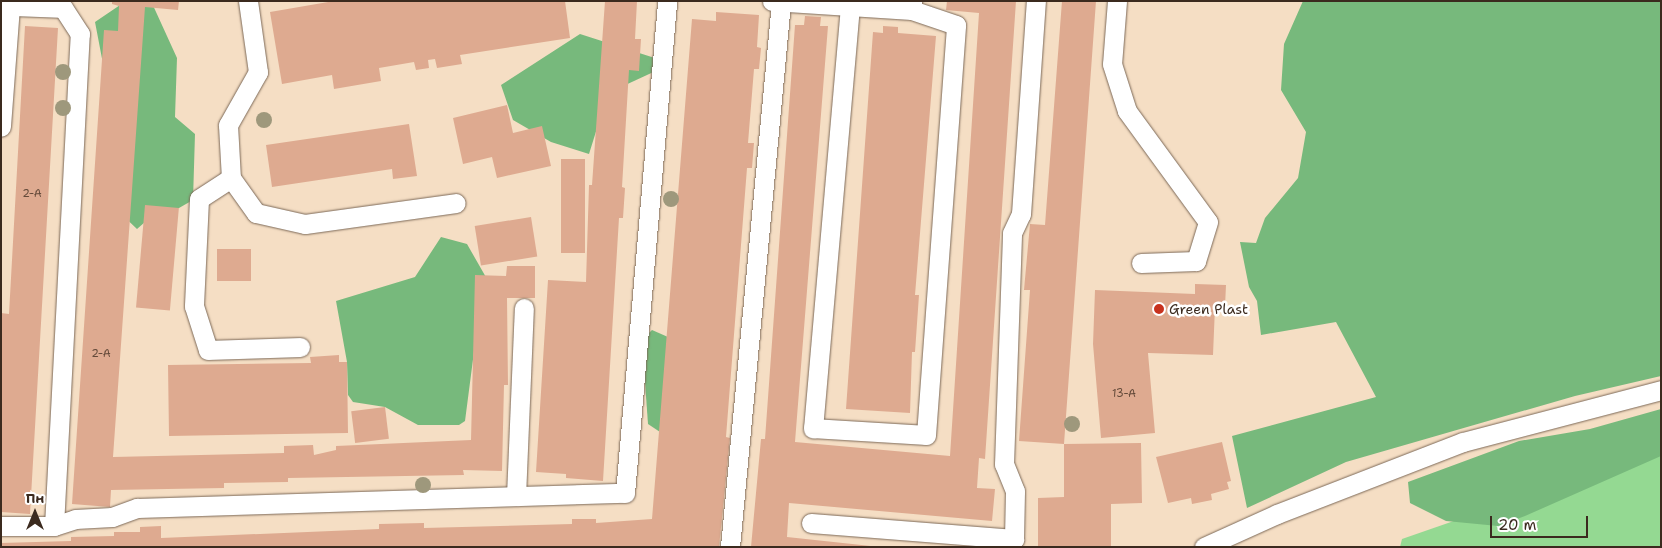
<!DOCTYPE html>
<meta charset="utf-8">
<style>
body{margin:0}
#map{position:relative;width:1662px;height:548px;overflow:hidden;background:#f5dec4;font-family:"Shantell Sans",sans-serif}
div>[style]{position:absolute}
.green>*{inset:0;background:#94d992}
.forest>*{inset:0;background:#77b97c}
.building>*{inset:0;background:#deaa90;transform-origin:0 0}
.roads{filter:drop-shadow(0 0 1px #7c6958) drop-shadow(0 0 1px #7c6958)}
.lane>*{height:19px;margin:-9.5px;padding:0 9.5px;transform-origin:9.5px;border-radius:9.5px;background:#fff}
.trees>*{width:16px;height:16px;margin:-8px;border-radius:50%;background:#9e987c}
.dots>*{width:14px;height:14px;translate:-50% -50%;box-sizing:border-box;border:2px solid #fff;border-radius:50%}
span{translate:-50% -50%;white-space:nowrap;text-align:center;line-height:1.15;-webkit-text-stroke:5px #fff;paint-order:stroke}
.number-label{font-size:11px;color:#644a3a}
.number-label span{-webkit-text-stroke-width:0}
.poi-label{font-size:14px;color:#3b2a1e}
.left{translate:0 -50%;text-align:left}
.frame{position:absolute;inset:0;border:2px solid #3b2a1e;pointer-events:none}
.north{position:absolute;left:10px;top:488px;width:50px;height:50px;-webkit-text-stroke:4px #fff;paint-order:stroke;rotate:0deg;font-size:14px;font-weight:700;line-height:20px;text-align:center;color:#3b2a1e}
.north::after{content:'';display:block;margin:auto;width:18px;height:22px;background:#3b2a1e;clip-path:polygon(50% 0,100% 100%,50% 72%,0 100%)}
.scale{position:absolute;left:1490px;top:516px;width:98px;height:22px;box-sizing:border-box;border:2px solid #3b2a1e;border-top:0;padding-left:6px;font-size:15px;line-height:18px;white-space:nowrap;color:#3b2a1e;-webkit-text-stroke:4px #fff;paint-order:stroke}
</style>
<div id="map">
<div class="green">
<i style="clip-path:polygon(1661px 449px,1661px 547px,1400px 547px,1402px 539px)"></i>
</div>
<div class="forest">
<i style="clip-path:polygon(126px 1px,151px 1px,177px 58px,175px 117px,195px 134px,193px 200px,179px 208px,161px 208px,137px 229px,115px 208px,108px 90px,95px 22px)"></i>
<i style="clip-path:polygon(1303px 1px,1661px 1px,1661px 376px,1575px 396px,1346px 462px,1247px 508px,1232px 436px,1376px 397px,1336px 322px,1261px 335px,1257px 301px,1249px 287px,1240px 242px,1256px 243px,1265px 218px,1298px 178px,1306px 132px,1281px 90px,1284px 44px)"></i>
<i style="clip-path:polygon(580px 34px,661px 60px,660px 69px,608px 93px,589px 154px,551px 142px,513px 120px,501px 85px)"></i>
<i style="clip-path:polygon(441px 237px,467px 244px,495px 293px,478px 321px,465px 421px,459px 425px,418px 425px,385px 407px,353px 402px,348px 395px,347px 362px,336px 301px,415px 277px)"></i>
<i style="clip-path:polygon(652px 330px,668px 337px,666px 436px,648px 424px,642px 340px)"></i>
<i style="clip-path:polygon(1661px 409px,1661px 456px,1525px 516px,1498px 526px,1446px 521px,1410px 503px,1408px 482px,1519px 441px,1590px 429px)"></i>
</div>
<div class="building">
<i style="clip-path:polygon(112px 1px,179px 1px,178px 10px,145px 7px,113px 457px,284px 453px,284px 446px,313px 445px,314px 455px,336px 450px,336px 446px,471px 440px,475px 275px,506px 276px,507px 266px,535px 266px,535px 298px,507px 298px,508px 385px,504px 385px,502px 471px,463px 470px,464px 475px,288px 478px,288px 482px,224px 483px,224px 488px,111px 490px,110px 507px,72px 504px,104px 30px,118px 31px,119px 6px,112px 4px)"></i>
<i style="clip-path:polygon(334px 1px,565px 1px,570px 38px,460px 55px,462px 64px,437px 68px,435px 59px,428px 60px,429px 68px,416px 70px,414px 62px,379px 68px,381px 81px,334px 89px,332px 75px,282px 84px,270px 12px)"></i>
<i style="clip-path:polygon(605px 1px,637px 1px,635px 39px,641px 39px,639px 71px,629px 70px,622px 187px,625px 188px,623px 218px,619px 218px,603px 481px,566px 478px,566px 474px,536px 472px,548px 280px,586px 282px,589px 185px,592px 185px)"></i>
<i style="clip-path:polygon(947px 1px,1016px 1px,985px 459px,979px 458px,977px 488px,995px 489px,992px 521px,789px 503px,787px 537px,880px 547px,751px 547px,761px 439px,765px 439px,795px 25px,804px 25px,805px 16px,821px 17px,820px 26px,828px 26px,795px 442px,950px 456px,979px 13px,946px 10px)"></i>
<i style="clip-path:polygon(1062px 1px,1096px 1px,1064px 444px,1141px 443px,1142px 503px,1111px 504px,1111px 547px,1038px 547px,1038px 498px,1064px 497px,1064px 444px,1019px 441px,1030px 290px,1024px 290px,1030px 224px,1045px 225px)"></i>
<i style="clip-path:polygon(716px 12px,759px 15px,757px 47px,761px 48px,759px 69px,754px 69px,748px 143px,754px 143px,752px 168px,747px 168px,726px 437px,730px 438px,719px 547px,1px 547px,1px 543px,71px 541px,71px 537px,114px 536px,114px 532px,140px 532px,140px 527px,161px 526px,161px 538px,379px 529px,379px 524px,424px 523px,424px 528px,572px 524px,572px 519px,596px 519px,596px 523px,652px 519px,692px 19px,716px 21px)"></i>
<i style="clip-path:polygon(25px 26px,58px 28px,30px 514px,1px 512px,1px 313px,9px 314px)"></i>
<i style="clip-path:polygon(883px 26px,898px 27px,898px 33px,936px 36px,915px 295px,919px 295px,915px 352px,912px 352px,910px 413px,846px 409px,873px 32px,883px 33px)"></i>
<i style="clip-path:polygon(507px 105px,513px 133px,542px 126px,551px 166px,497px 178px,492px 157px,463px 164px,453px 118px)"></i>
<i style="clip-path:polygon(409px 124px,417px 176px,393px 179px,392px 169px,272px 187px,266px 145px)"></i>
<i style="left:561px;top:159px;width:24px;height:94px"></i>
<i style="left:145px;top:205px;width:34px;height:103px;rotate:5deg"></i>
<i style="left:531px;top:217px;width:40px;height:57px;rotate:81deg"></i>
<i style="left:217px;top:249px;width:34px;height:32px"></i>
<i style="clip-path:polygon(1195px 284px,1226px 285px,1225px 307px,1215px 307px,1213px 355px,1148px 353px,1155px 433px,1101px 438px,1093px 344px,1095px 290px,1195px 294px)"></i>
<i style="clip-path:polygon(339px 355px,339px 362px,347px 362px,348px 433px,169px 436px,168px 365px,311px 363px,310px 357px)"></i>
<i style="left:385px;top:407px;width:32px;height:34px;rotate:83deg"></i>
<i style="clip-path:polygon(1222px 442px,1231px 481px,1227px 482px,1229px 489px,1211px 494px,1212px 500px,1192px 504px,1191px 498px,1168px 503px,1156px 457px)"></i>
</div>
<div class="roads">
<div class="lane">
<i style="left:248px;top:1px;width:72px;rotate:82deg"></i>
<i style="left:258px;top:72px;width:61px;rotate:119.5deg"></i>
<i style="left:228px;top:125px;width:53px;rotate:86.8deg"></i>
<i style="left:231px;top:178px;width:43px;rotate:54.5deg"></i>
<i style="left:256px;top:213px;width:50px;rotate:12.7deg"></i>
<i style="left:305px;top:224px;width:152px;rotate:-7.9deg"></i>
<i style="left:772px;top:1px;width:140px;rotate:3.7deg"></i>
<i style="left:912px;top:10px;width:9px;rotate:-90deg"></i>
<i style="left:1117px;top:1px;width:63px;rotate:94.5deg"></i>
<i style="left:1112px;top:64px;width:49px;rotate:72.3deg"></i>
<i style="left:1127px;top:111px;width:137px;rotate:53.9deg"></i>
<i style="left:1208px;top:222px;width:41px;rotate:107.1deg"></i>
<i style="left:1196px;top:261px;width:55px;rotate:177.9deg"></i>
<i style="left:1px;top:5px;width:9px;rotate:6deg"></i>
<i style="left:10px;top:6px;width:121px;rotate:94.3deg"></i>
<i style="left:850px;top:6px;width:424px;rotate:95deg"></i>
<i style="left:813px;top:428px;width:113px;rotate:3.5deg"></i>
<i style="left:926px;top:435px;width:411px;rotate:-85.8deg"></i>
<i style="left:956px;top:25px;width:46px;rotate:-161.2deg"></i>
<i style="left:231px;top:178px;width:38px;rotate:147deg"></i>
<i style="left:199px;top:199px;width:107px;rotate:92.7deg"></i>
<i style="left:194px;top:306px;width:46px;rotate:72.3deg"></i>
<i style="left:208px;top:350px;width:92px;rotate:-1.9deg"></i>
<i style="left:516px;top:496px;width:188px;rotate:-87.6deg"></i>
<i style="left:811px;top:523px;width:204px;rotate:4.5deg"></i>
<i style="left:1014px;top:539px;width:48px;rotate:-88.8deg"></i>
<i style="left:1015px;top:491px;width:29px;rotate:-112deg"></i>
<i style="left:1004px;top:464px;width:231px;rotate:-88deg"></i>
<i style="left:1012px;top:233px;width:21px;rotate:-65deg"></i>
<i style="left:1021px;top:214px;width:214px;rotate:-86deg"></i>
<i style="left:1px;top:526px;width:53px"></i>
<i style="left:54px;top:526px;width:493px;rotate:-87deg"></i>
<i style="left:80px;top:34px;width:31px;rotate:-123deg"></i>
<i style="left:63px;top:8px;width:53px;rotate:-177.8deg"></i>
<i style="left:54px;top:526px;width:22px;rotate:-18deg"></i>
<i style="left:75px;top:519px;width:37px;rotate:-3deg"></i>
<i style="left:112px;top:517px;width:27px;rotate:-20deg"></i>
<i style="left:137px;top:508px;width:488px;rotate:-1.8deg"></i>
<i style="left:625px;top:493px;width:494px;rotate:-85.1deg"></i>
<i style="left:730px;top:547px;width:547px;rotate:-84.65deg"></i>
<i style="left:1204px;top:547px;width:80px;rotate:-24.3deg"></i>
<i style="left:1277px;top:514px;width:199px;rotate:-21.2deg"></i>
<i style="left:1463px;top:442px;width:205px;rotate:-14.7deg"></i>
</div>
</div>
<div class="trees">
<i style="left:63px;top:72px"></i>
<i style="left:63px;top:108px"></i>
<i style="left:264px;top:120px"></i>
<i style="left:671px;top:199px"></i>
<i style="left:1072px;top:424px"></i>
<i style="left:423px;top:485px"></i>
</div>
<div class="dots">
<i style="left:1159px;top:309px;background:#c8321e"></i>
</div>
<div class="number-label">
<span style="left:32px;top:194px">2-А</span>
<span style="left:101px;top:354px">2-А</span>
<span style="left:1124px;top:394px">13-А</span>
</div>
<div class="poi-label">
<span class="left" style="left:1169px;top:309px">Green Plast</span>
</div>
<div class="frame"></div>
<div class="north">Пн</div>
<div class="scale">20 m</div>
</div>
